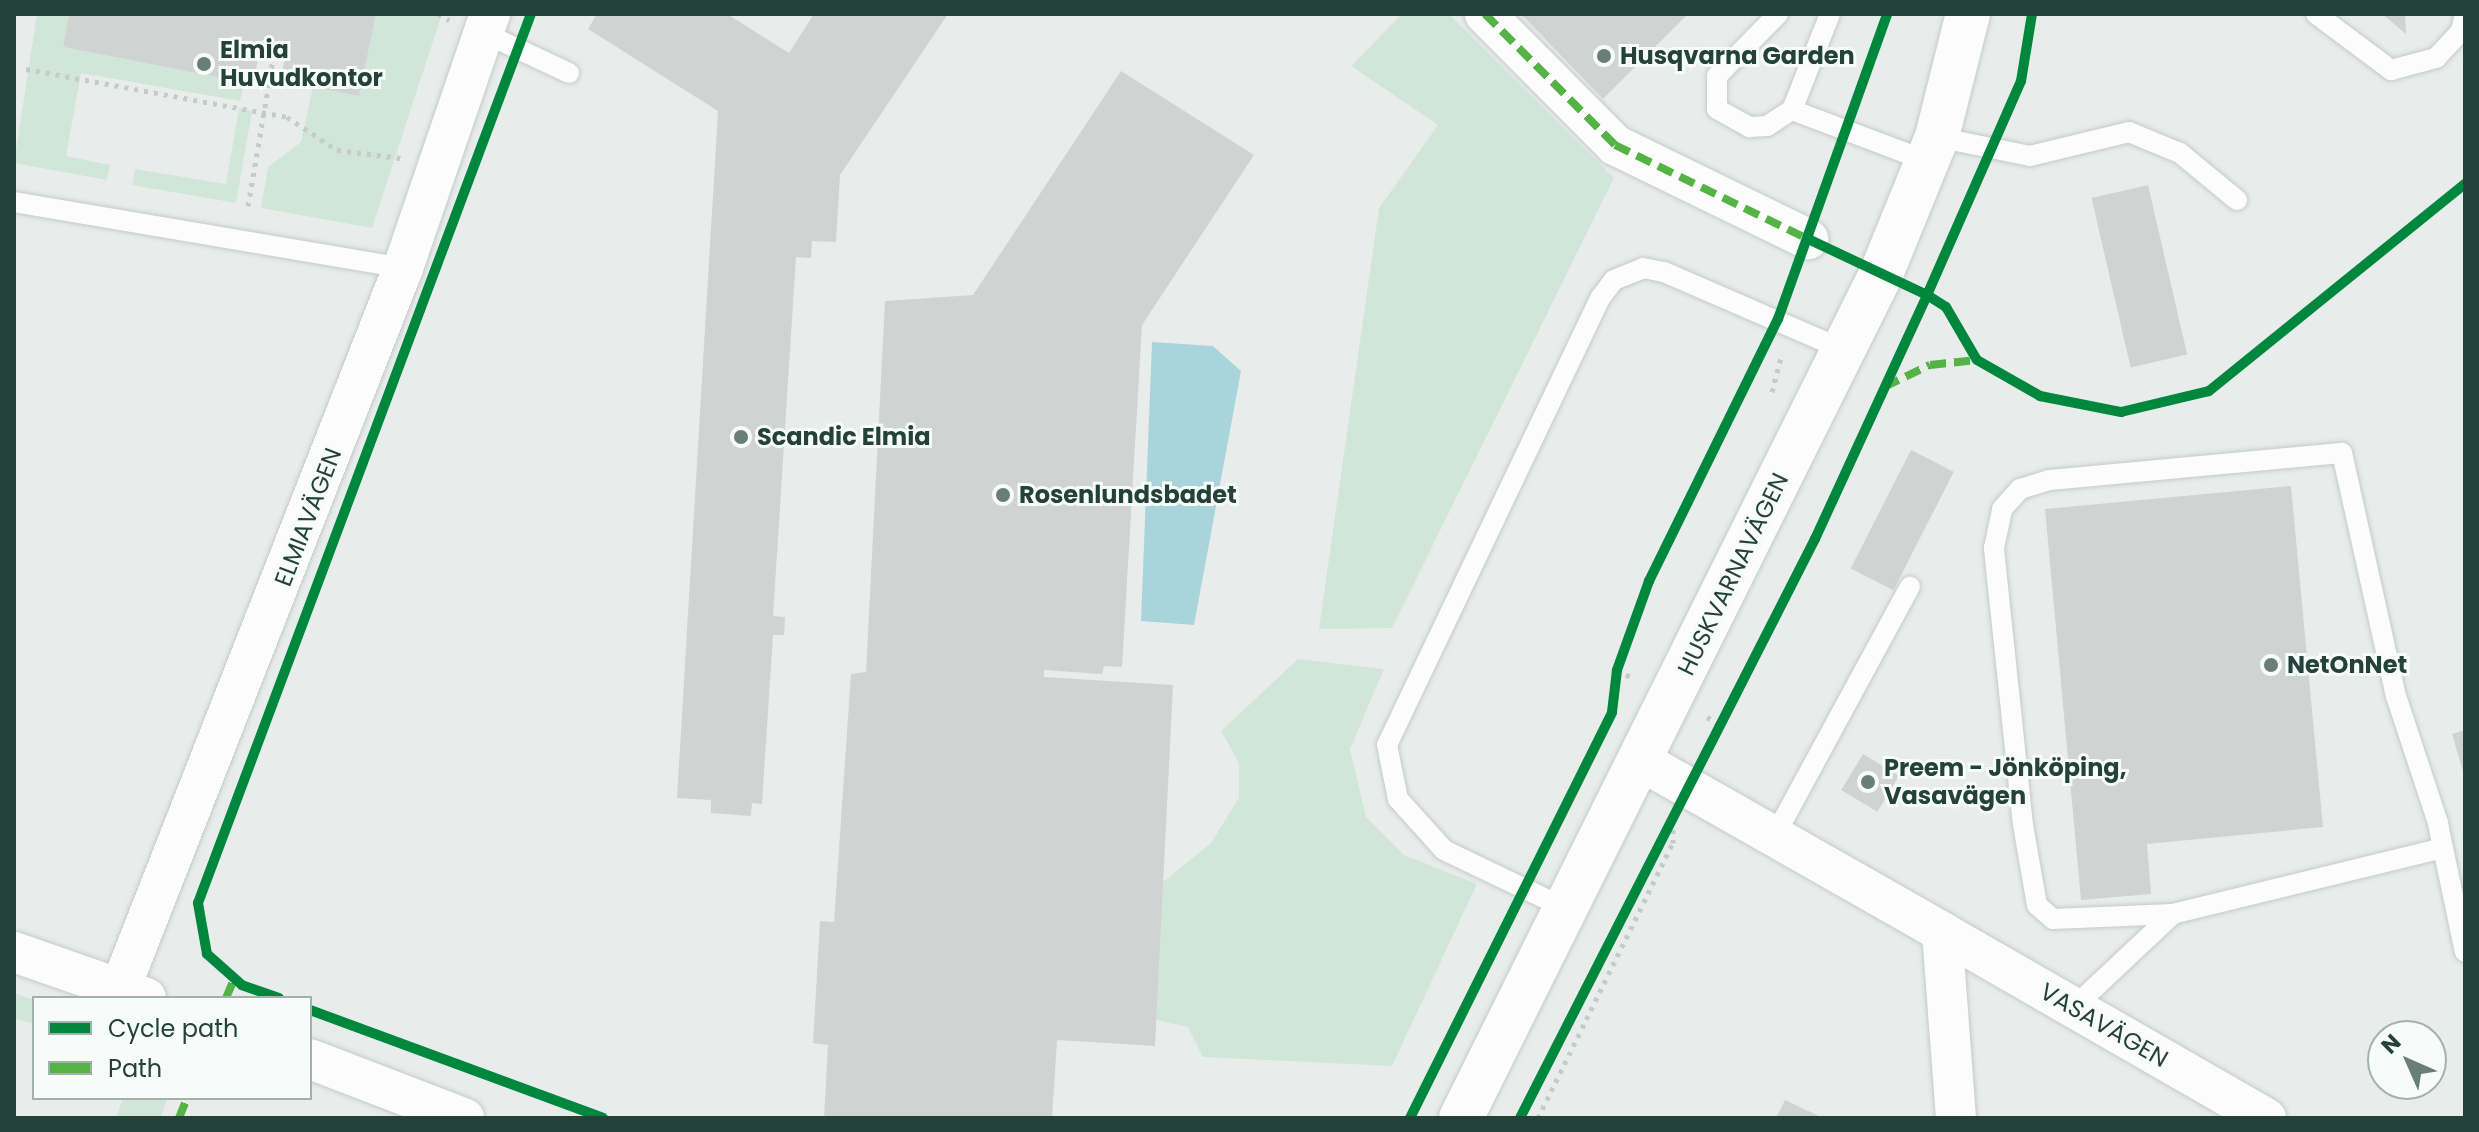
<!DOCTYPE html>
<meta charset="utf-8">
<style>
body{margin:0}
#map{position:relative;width:2479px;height:1132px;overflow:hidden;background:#e8edeb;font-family:Poppins,sans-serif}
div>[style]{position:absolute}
.green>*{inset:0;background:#d1e6d8}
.water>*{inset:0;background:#a9d4db}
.building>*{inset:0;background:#cfd4d2;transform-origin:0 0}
.path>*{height:5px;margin-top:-2.5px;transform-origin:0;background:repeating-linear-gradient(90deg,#c3ccca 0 4px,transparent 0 10px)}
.roads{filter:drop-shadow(0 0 2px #c5cac8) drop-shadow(0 0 2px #c5cac8)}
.lane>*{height:20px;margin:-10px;padding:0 10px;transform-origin:10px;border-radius:10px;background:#fcfcfc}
.street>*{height:40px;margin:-20px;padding:0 20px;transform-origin:20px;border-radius:20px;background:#fcfcfc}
.secondary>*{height:44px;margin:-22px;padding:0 22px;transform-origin:22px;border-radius:22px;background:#fcfcfc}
.quiet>*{height:8px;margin-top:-4px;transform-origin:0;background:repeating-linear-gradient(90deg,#55b346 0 16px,transparent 0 24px)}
.cycleway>*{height:10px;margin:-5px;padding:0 5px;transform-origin:5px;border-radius:5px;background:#00873e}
.dots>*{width:22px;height:22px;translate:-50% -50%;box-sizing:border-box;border:4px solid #f7fbf9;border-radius:50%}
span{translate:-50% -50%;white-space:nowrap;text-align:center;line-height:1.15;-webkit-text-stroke:6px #f7fbf9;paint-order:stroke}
.poi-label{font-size:24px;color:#24423a;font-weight:700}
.left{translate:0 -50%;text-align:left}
.street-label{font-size:24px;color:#24423a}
.frame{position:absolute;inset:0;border:16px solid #24423a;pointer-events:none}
.legend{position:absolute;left:32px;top:996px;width:280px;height:104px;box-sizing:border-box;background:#f7fbf9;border:2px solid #a3b1ad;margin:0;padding:10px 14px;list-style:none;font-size:24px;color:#24423a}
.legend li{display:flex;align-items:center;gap:16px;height:40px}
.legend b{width:40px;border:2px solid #a3b1ad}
.north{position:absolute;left:2367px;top:1020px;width:80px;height:80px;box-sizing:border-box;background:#f7fbf9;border:2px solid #a3b1ad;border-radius:50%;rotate:315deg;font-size:22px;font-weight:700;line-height:32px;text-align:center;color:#24423a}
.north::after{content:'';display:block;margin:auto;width:28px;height:36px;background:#697e78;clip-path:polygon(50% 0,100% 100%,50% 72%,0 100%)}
</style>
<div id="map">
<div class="green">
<i style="clip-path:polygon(37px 14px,69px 14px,63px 47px,244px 82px,240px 101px,81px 73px,66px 156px,110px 165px,107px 180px,14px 163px)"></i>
<i style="clip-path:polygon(376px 14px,442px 14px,372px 228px,261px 208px,268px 167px,301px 142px,313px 87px,359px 96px)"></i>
<i style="clip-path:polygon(1402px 14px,1449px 14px,1614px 178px,1392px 628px,1319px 629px,1379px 208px,1438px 125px,1351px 66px)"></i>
<i style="clip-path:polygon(239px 108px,252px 111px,236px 203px,132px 185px,135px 169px,226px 184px)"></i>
<i style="clip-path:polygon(1298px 659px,1384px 669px,1350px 749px,1366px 817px,1404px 855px,1477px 884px,1392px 1066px,1203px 1057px,1188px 1027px,1156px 1020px,1163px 882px,1211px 843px,1239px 798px,1239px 763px,1221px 731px)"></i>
<i style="clip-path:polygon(14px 993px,34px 1000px,34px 1024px,14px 1018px)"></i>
<i style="clip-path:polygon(123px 1098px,168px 1098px,160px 1118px,116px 1118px)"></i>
</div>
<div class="water">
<i style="clip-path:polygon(1152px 342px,1213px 346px,1241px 371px,1194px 625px,1141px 621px)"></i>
</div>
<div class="building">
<i style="clip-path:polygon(69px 14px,376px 14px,359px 96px,280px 81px,288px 45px,262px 40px,253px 84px,63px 47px)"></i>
<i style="clip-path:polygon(597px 14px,727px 14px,789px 53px,814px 14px,948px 14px,840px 175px,836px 242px,812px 241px,811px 258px,796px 257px,773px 616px,785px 617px,784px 635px,773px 635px,762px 804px,752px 803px,751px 816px,711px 813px,711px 800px,677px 798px,718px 111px,588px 29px)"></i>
<i style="clip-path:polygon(1521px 14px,1688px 14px,1603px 99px)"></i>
<i style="clip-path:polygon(2382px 14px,2405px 14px,2406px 34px)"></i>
<i style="clip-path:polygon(1121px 71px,1254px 155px,1142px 325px,1122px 667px,1104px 666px,1102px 674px,1044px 670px,1044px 677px,1173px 685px,1155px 1046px,1057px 1040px,1052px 1118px,824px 1118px,828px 1045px,813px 1043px,820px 921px,834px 922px,851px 674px,866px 672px,885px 301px,973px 295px)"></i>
<i style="left:2148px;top:185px;width:174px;height:58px;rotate:77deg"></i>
<i style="left:1911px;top:450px;width:48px;height:133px;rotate:27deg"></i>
<i style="clip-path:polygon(2291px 486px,2323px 827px,2147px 844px,2151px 894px,2081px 900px,2045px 509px)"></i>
<i style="clip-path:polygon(2465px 730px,2465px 775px,2464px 775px,2452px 734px)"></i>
<i style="left:1863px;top:754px;width:42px;height:42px;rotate:31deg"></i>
<i style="clip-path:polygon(1785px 1100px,1823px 1118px,1776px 1118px)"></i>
</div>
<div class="path">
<i style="left:438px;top:14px;width:13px;rotate:29deg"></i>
<i style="left:26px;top:69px;width:265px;rotate:10.4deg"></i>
<i style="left:287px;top:117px;width:60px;rotate:33.4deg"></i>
<i style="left:337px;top:150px;width:64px;rotate:7.2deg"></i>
<i style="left:248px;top:206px;width:165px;rotate:-80.3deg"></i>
<i style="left:1772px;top:392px;width:40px;rotate:-75.6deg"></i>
<i style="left:1617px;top:670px;width:20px;rotate:27deg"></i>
<i style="left:1707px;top:717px;width:17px;rotate:31deg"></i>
<i style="left:1538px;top:1118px;width:306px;rotate:-63.9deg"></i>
<i style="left:1673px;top:843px;width:19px;rotate:-90deg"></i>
</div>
<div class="roads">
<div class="lane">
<i style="left:1778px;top:14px;width:87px;rotate:134.5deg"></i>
<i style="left:1717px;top:76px;width:33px;rotate:90deg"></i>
<i style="left:1717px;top:109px;width:38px;rotate:29deg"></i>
<i style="left:1750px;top:127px;width:17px;rotate:-3deg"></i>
<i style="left:1767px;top:126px;width:30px;rotate:-33deg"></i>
<i style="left:1792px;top:110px;width:103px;rotate:-68.4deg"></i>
<i style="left:2316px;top:14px;width:94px;rotate:36.7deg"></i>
<i style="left:2391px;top:70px;width:47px;rotate:-14.9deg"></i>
<i style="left:2436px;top:58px;width:37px;rotate:-47deg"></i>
<i style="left:2461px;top:31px;width:17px;rotate:-77deg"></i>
<i style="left:484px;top:33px;width:94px;rotate:25.2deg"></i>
<i style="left:1792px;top:110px;width:144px;rotate:20.7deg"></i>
<i style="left:1937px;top:137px;width:95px;rotate:11.5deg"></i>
<i style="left:2030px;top:156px;width:102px;rotate:-13.6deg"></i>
<i style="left:2129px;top:132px;width:55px;rotate:22.4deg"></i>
<i style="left:2180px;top:153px;width:74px;rotate:39.5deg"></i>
<i style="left:14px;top:202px;width:395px;rotate:9.6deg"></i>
<i style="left:1774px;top:837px;width:285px;rotate:-61.5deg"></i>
<i style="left:2443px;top:848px;width:278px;rotate:166.3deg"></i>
<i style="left:2173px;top:914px;width:120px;rotate:177.6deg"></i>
<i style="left:2053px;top:919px;width:21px;rotate:-139deg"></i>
<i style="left:2037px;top:905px;width:81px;rotate:-99.9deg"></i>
<i style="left:2023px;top:825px;width:279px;rotate:-96deg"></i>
<i style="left:1994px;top:548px;width:40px;rotate:-78deg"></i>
<i style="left:2002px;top:509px;width:27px;rotate:-48deg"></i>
<i style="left:2020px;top:489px;width:30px;rotate:-17deg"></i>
<i style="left:2049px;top:480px;width:294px;rotate:-5.3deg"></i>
<i style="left:2342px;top:453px;width:249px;rotate:77.5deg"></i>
<i style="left:2396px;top:696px;width:134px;rotate:71.7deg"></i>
<i style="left:2438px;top:823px;width:25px;rotate:79deg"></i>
<i style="left:2443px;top:848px;width:106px;rotate:78.1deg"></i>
<i style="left:1567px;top:909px;width:136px;rotate:-154.4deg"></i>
<i style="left:1444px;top:850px;width:69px;rotate:-132deg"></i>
<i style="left:1398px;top:799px;width:55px;rotate:-101.5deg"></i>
<i style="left:1387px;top:745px;width:496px;rotate:-64.5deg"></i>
<i style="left:1601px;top:297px;width:21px;rotate:-53deg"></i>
<i style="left:1614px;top:280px;width:31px;rotate:-22deg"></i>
<i style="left:1643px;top:268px;width:21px;rotate:11deg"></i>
<i style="left:1664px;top:272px;width:196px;rotate:23.4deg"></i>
<i style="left:2074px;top:1007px;width:136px;rotate:-43.2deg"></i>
</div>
<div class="street">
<i style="left:1485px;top:14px;width:185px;rotate:45.2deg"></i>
<i style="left:1615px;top:145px;width:215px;rotate:26deg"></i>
<i style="left:1643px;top:762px;width:344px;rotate:29.6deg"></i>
<i style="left:1942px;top:932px;width:187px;rotate:85.7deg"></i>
<i style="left:1942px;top:932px;width:374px;rotate:29.9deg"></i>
<i style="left:14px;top:952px;width:112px;rotate:19.2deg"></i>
<i style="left:146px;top:998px;width:28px;rotate:-161deg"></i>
<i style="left:120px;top:989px;width:775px;rotate:-68.57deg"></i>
<i style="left:403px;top:268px;width:268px;rotate:-71.1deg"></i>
<i style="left:310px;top:1059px;width:165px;rotate:21deg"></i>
</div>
<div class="secondary">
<i style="left:1461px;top:1118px;width:943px;rotate:-63.54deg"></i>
<i style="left:1881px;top:274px;width:148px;rotate:-67.8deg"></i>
<i style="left:1937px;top:137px;width:127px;rotate:-75.9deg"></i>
</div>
</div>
<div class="quiet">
<i style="left:1485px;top:14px;width:185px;rotate:45.2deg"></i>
<i style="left:1615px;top:145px;width:219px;rotate:26deg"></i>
<i style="left:1884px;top:387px;width:51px;rotate:-25.6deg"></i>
<i style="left:1930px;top:365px;width:47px;rotate:-6.1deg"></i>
<i style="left:226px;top:998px;width:21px;rotate:-67deg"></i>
<i style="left:179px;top:1118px;width:22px;rotate:-68deg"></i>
</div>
<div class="cycleway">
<i style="left:2032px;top:14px;width:68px;rotate:99.3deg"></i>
<i style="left:2021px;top:81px;width:234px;rotate:113.7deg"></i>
<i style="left:1927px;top:295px;width:22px;rotate:32deg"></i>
<i style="left:1946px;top:307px;width:61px;rotate:59.7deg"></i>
<i style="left:1977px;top:360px;width:73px;rotate:29.7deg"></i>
<i style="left:2040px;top:396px;width:83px;rotate:11.2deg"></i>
<i style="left:2121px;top:412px;width:90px;rotate:-13.4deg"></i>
<i style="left:2209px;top:391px;width:329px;rotate:-39deg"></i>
<i style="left:279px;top:998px;width:39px;rotate:-161deg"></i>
<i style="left:242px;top:985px;width:47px;rotate:-138.5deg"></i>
<i style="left:207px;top:954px;width:52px;rotate:-100deg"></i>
<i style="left:198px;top:903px;width:949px;rotate:-69.47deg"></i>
<i style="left:310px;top:1010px;width:312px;rotate:20.2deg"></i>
<i style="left:1410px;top:1118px;width:453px;rotate:-63.5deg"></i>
<i style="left:1612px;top:712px;width:42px;rotate:-83.2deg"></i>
<i style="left:1617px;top:670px;width:95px;rotate:-70.2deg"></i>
<i style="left:1649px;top:581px;width:292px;rotate:-63.8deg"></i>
<i style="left:1778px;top:319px;width:324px;rotate:-70.3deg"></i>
<i style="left:1520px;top:1118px;width:650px;rotate:-63deg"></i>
<i style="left:1815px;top:539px;width:268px;rotate:-65.3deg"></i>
<i style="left:1927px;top:295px;width:132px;rotate:-154.8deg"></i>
</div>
<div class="dots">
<i style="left:1604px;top:56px;background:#697e78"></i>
<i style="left:204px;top:64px;background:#697e78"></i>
<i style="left:741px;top:437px;background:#697e78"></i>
<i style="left:1003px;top:495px;background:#697e78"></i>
<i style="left:2271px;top:665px;background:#697e78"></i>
<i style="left:1868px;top:782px;background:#697e78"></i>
</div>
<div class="poi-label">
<span class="left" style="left:220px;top:64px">Elmia<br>Huvudkontor</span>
<span class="left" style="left:1620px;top:56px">Husqvarna Garden</span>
<span class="left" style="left:757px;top:437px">Scandic Elmia</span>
<span class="left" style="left:1019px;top:495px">Rosenlundsbadet</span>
<span class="left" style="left:2287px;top:665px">NetOnNet</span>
<span class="left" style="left:1884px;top:782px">Preem - Jönköping,<br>Vasavägen</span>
</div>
<div class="street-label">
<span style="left:308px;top:517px;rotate:-69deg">ELMIAVÄGEN</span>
<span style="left:1733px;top:574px;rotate:-64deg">HUSKVARNAVÄGEN</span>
<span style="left:2104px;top:1025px;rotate:30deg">VASAVÄGEN</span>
</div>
<div class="frame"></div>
<ul class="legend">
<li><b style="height:10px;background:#00873e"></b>Cycle path</li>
<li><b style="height:10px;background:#55b346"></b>Path</li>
</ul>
<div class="north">N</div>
</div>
